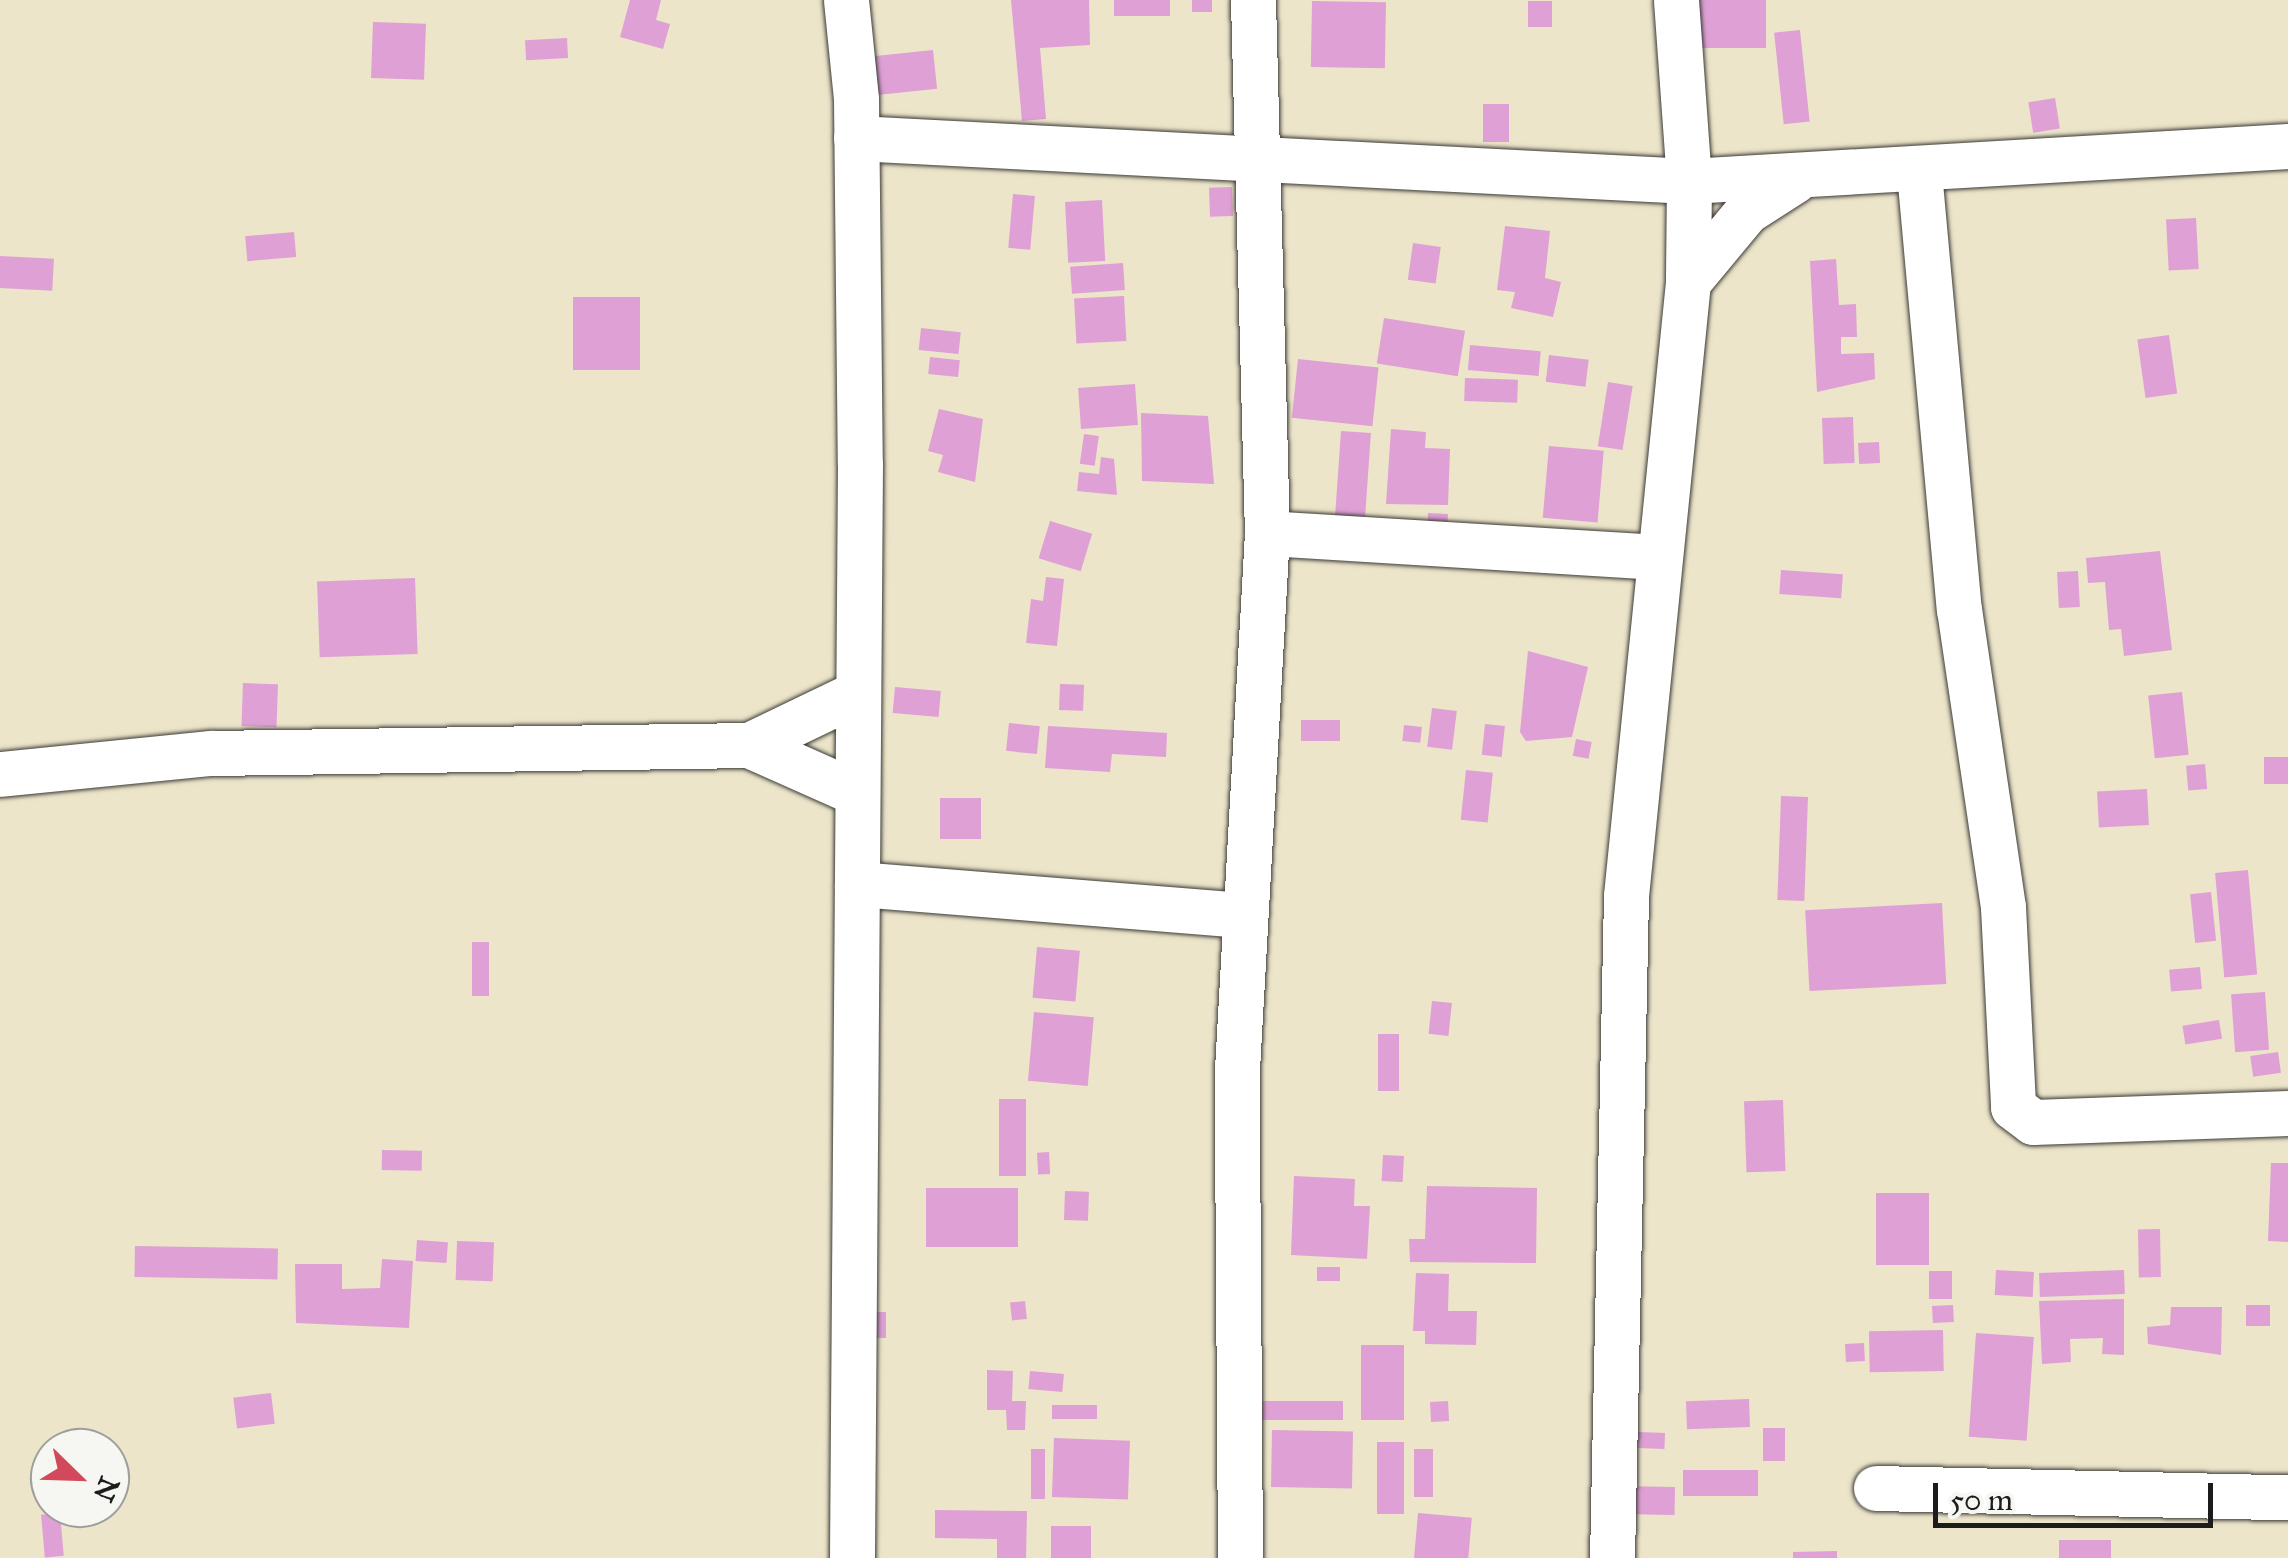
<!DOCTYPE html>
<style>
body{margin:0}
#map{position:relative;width:2288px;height:1558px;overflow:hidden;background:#ece5ca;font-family:"IM FELL Great Primer",serif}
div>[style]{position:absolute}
.building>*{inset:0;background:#dfa0d5;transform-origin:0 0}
.roads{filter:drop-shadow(0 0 2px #3b3a36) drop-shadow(0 0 2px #3b3a36)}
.minor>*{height:45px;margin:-22.5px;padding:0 22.5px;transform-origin:22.5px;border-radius:22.5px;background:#fff}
span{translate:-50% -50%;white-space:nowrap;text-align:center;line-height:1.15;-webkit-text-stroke:8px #f6f6f2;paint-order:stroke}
.north{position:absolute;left:30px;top:1428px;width:100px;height:100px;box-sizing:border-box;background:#f6f6f2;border:2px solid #9f9f9c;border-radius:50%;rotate:113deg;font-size:28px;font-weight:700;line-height:40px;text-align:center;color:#1c1c1c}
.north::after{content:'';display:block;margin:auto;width:35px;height:45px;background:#d1495b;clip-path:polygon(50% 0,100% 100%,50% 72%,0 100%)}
.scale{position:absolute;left:1933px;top:1483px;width:280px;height:45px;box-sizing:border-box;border:5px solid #1c1c1c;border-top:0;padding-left:12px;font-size:30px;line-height:35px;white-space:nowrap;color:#1c1c1c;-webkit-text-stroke:8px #f6f6f2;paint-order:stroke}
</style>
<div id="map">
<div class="building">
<i style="clip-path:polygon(630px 0,661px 0,656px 20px,670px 24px,663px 49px,620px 37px)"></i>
<i style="clip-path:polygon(1011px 0,1089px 0,1090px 45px,1040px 48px,1046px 119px,1022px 121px)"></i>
<i style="left:1114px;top:0;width:56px;height:16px"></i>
<i style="left:1192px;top:0;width:20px;height:12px"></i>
<i style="left:1689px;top:0;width:77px;height:48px"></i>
<i style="left:1312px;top:1px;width:74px;height:66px;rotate:1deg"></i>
<i style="left:1528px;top:1px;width:24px;height:26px"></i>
<i style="left:373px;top:22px;width:53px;height:56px;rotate:2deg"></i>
<i style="left:1800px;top:30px;width:92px;height:26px;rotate:84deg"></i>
<i style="left:567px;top:38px;width:20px;height:42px;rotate:87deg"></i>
<i style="left:933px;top:50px;width:39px;height:60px;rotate:84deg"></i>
<i style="left:2055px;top:98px;width:31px;height:27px;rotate:81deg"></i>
<i style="left:1483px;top:104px;width:26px;height:38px"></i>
<i style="left:1232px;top:187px;width:29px;height:23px;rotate:88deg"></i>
<i style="left:1013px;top:194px;width:22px;height:54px;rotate:5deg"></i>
<i style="left:1102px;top:200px;width:61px;height:37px;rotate:87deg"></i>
<i style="left:2196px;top:218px;width:51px;height:30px;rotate:87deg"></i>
<i style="clip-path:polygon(1505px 226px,1550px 231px,1545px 278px,1561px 282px,1553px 317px,1511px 308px,1515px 292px,1497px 290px)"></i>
<i style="left:294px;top:232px;width:25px;height:49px;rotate:85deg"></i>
<i style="left:1413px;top:243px;width:28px;height:37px;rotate:8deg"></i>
<i style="left:0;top:256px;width:54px;height:32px;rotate:3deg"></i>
<i style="clip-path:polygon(1836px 259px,1839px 305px,1856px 304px,1857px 337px,1841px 337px,1841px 354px,1874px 353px,1875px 379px,1817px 392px,1810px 261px)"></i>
<i style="left:1123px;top:263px;width:27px;height:53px;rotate:86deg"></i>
<i style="left:1124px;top:296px;width:45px;height:50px;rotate:87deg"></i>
<i style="left:640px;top:297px;width:73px;height:67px;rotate:90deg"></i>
<i style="left:1384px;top:318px;width:82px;height:46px;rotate:9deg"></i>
<i style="left:921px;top:328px;width:40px;height:22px;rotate:6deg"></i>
<i style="left:2169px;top:335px;width:59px;height:32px;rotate:82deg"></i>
<i style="left:1470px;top:345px;width:71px;height:25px;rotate:5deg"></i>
<i style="left:1549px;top:355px;width:40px;height:27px;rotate:7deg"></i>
<i style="left:930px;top:357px;width:30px;height:17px;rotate:6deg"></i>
<i style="left:1298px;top:359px;width:81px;height:59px;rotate:6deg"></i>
<i style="left:1465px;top:378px;width:53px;height:23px;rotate:2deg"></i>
<i style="left:1608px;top:382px;width:25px;height:65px;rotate:9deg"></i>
<i style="left:1135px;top:384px;width:41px;height:57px;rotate:86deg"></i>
<i style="clip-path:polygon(939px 409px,983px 419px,975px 482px,938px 472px,943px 455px,928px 451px)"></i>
<i style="clip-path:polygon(1141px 413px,1208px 416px,1214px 484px,1142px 481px)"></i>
<i style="left:1853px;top:417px;width:46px;height:31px;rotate:88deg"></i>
<i style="clip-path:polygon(1391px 429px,1426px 432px,1425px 448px,1450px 449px,1448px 505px,1386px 504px)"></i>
<i style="left:1341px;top:431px;width:30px;height:89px;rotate:4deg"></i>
<i style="left:1084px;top:434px;width:15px;height:30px;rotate:8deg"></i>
<i style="left:1879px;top:442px;width:21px;height:21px;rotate:87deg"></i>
<i style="left:1549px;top:446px;width:55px;height:72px;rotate:5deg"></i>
<i style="clip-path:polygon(1101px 457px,1114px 459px,1117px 495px,1077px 491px,1079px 472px,1099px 474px)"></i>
<i style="left:1428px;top:513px;width:20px;height:20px;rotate:3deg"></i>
<i style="left:1050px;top:521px;width:44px;height:39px;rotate:17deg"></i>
<i style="clip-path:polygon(2160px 551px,2172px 650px,2124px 656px,2121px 629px,2109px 630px,2105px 582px,2088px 583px,2086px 558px)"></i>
<i style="left:1781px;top:570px;width:62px;height:24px;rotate:4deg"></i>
<i style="left:2078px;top:571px;width:36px;height:21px;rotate:87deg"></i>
<i style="clip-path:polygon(1046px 577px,1064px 579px,1057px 646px,1026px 643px,1031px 599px,1043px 601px)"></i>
<i style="left:415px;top:578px;width:76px;height:98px;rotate:88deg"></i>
<i style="clip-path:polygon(1528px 651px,1588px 667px,1572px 737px,1526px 741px,1520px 732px)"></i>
<i style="left:243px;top:683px;width:35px;height:43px;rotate:2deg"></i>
<i style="left:1060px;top:684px;width:24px;height:26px;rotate:2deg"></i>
<i style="left:895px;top:687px;width:46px;height:26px;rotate:5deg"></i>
<i style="left:2182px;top:692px;width:63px;height:34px;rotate:84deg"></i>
<i style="left:1432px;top:708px;width:25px;height:39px;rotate:7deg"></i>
<i style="left:1301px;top:720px;width:39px;height:21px"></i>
<i style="left:1009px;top:723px;width:31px;height:28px;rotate:6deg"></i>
<i style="left:1485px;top:724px;width:20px;height:31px;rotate:6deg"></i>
<i style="left:1404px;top:725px;width:18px;height:16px;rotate:6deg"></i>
<i style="clip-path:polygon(1048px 726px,1167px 733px,1166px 757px,1112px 754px,1110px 772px,1045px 768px)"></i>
<i style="left:1576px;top:739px;width:16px;height:17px;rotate:11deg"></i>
<i style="left:2288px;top:757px;width:27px;height:24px;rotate:90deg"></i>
<i style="left:2205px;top:764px;width:25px;height:19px;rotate:85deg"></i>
<i style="left:1466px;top:770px;width:27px;height:50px;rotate:6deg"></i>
<i style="left:2147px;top:789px;width:36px;height:50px;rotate:87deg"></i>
<i style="left:1781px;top:796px;width:27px;height:104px;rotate:2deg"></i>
<i style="left:940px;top:798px;width:41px;height:41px"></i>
<i style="left:2248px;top:870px;width:105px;height:33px;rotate:85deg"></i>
<i style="left:2211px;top:892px;width:49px;height:21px;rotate:84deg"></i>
<i style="left:1942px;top:903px;width:81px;height:137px;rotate:87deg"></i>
<i style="left:472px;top:942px;width:17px;height:54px"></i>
<i style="left:1037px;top:947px;width:43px;height:51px;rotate:5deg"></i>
<i style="left:2200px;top:967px;width:22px;height:31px;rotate:85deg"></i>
<i style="left:2265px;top:992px;width:58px;height:34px;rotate:86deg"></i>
<i style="left:1432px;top:1001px;width:20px;height:33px;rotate:6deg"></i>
<i style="left:1034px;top:1012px;width:60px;height:69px;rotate:5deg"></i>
<i style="left:2219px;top:1020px;width:19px;height:37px;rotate:81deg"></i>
<i style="left:1378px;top:1034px;width:21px;height:57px"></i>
<i style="left:2278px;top:1052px;width:21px;height:28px;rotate:82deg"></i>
<i style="left:999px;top:1099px;width:27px;height:77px"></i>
<i style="left:1783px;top:1100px;width:71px;height:39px;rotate:88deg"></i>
<i style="left:382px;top:1150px;width:40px;height:20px;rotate:1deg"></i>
<i style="left:1049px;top:1152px;width:22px;height:12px;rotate:87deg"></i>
<i style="left:1383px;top:1155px;width:21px;height:26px;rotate:3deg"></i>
<i style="clip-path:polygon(2271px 1163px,2288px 1163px,2288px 1242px,2268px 1241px)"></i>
<i style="clip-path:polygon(1294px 1176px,1355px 1179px,1354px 1206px,1370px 1206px,1367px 1259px,1291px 1255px)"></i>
<i style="clip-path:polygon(1427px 1186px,1537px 1188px,1536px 1263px,1410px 1262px,1409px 1239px,1425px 1239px)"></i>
<i style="left:926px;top:1188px;width:92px;height:59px"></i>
<i style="left:1065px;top:1191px;width:24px;height:29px;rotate:2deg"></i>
<i style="left:1876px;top:1193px;width:53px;height:72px"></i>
<i style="left:2160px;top:1229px;width:48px;height:22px;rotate:89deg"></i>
<i style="left:417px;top:1240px;width:31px;height:21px;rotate:4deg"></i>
<i style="left:457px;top:1241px;width:37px;height:39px;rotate:2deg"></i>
<i style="left:135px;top:1246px;width:143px;height:31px;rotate:1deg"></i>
<i style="clip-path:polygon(382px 1259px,413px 1261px,409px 1328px,296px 1323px,295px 1264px,342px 1264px,342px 1289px,380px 1288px)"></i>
<i style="left:1317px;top:1267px;width:23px;height:14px"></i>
<i style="left:1996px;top:1270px;width:38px;height:25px;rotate:3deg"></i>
<i style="left:2124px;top:1270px;width:24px;height:85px;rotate:88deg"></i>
<i style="left:1929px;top:1271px;width:23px;height:28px"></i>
<i style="clip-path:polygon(1416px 1273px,1449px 1274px,1448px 1311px,1477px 1311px,1476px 1345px,1425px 1344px,1425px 1331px,1413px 1331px)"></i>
<i style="clip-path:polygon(2124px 1299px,2124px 1355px,2102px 1354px,2103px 1338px,2070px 1339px,2071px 1362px,2042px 1364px,2039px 1301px)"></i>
<i style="left:1025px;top:1301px;width:18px;height:15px;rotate:84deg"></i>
<i style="left:1953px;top:1305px;width:17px;height:21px;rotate:87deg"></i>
<i style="left:2270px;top:1305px;width:21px;height:24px;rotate:90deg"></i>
<i style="clip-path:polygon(2171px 1307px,2222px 1307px,2221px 1355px,2148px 1344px,2147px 1327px,2170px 1325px)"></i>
<i style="left:865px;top:1312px;width:21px;height:26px"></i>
<i style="left:1943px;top:1330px;width:41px;height:74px;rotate:89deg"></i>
<i style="left:1976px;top:1333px;width:58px;height:104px;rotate:4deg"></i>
<i style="left:1864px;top:1343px;width:18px;height:19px;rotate:87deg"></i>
<i style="left:1361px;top:1345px;width:43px;height:75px"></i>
<i style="clip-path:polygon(987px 1370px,1013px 1371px,1012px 1401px,1026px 1401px,1025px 1430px,1007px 1430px,1006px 1410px,987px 1410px)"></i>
<i style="left:1030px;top:1371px;width:34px;height:18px;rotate:5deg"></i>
<i style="left:271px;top:1393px;width:31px;height:38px;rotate:83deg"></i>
<i style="left:1749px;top:1399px;width:28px;height:63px;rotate:88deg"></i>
<i style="left:1343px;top:1401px;width:19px;height:85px;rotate:90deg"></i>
<i style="left:1448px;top:1401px;width:20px;height:18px;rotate:87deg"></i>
<i style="left:1052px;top:1405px;width:45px;height:14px"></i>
<i style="left:1763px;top:1428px;width:22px;height:33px"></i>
<i style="left:1272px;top:1430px;width:81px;height:57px;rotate:1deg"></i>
<i style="left:1638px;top:1432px;width:27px;height:16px;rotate:2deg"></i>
<i style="left:1054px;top:1438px;width:76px;height:59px;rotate:2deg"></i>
<i style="left:1377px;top:1442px;width:27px;height:72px"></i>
<i style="left:1031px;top:1449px;width:14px;height:50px"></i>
<i style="left:1414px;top:1449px;width:19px;height:48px"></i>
<i style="left:1758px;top:1470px;width:26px;height:75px;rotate:90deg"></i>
<i style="left:1620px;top:1486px;width:55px;height:28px;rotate:1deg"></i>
<i style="clip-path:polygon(935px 1510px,1027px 1511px,1026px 1558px,997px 1558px,997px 1539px,935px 1538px)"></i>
<i style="left:60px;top:1513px;width:43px;height:19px;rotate:85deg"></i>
<i style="left:1418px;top:1513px;width:54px;height:45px;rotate:5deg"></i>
<i style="left:1051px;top:1526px;width:40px;height:32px"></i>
<i style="left:2059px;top:1540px;width:52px;height:18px"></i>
<i style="clip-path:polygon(1837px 1551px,1837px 1558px,1793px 1558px,1793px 1552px)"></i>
</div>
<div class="roads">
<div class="minor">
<i style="left:846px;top:0;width:100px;rotate:84.2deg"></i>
<i style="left:856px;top:99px;width:365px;rotate:89.4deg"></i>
<i style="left:860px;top:464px;width:1094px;rotate:90.42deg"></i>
<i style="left:1253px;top:0;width:533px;rotate:88.5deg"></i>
<i style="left:1676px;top:0;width:181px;rotate:85.9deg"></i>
<i style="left:1689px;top:181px;width:600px;rotate:-3.34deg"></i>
<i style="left:856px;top:138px;width:834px;rotate:2.96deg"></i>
<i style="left:1689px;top:181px;width:101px;rotate:90.6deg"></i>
<i style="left:1688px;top:282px;width:617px;rotate:95.77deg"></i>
<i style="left:1626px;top:896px;width:662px;rotate:91.21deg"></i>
<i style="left:1919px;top:172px;width:439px;rotate:84.8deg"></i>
<i style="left:1959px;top:609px;width:301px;rotate:81.6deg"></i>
<i style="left:2003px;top:907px;width:200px;rotate:87.1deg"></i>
<i style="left:2013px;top:1107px;width:25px;rotate:37deg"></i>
<i style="left:2033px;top:1122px;width:255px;rotate:-2deg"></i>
<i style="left:1688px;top:282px;width:92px;rotate:-50.3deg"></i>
<i style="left:1747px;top:211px;width:56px;rotate:-32.6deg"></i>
<i style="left:749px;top:745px;width:120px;rotate:-25.7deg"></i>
<i style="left:0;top:774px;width:212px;rotate:-5.7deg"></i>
<i style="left:211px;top:753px;width:538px;rotate:-0.85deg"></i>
<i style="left:749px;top:745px;width:118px;rotate:24deg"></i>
<i style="left:857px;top:884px;width:389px;rotate:4.6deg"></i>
<i style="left:1876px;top:1488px;width:412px;rotate:1.3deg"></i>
<i style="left:1240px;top:1558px;width:489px;rotate:-90.4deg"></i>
<i style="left:1237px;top:1069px;width:537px;rotate:-86.8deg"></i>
<i style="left:1267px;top:533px;width:390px;rotate:3.5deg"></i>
</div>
</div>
<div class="north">N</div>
<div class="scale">50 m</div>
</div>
